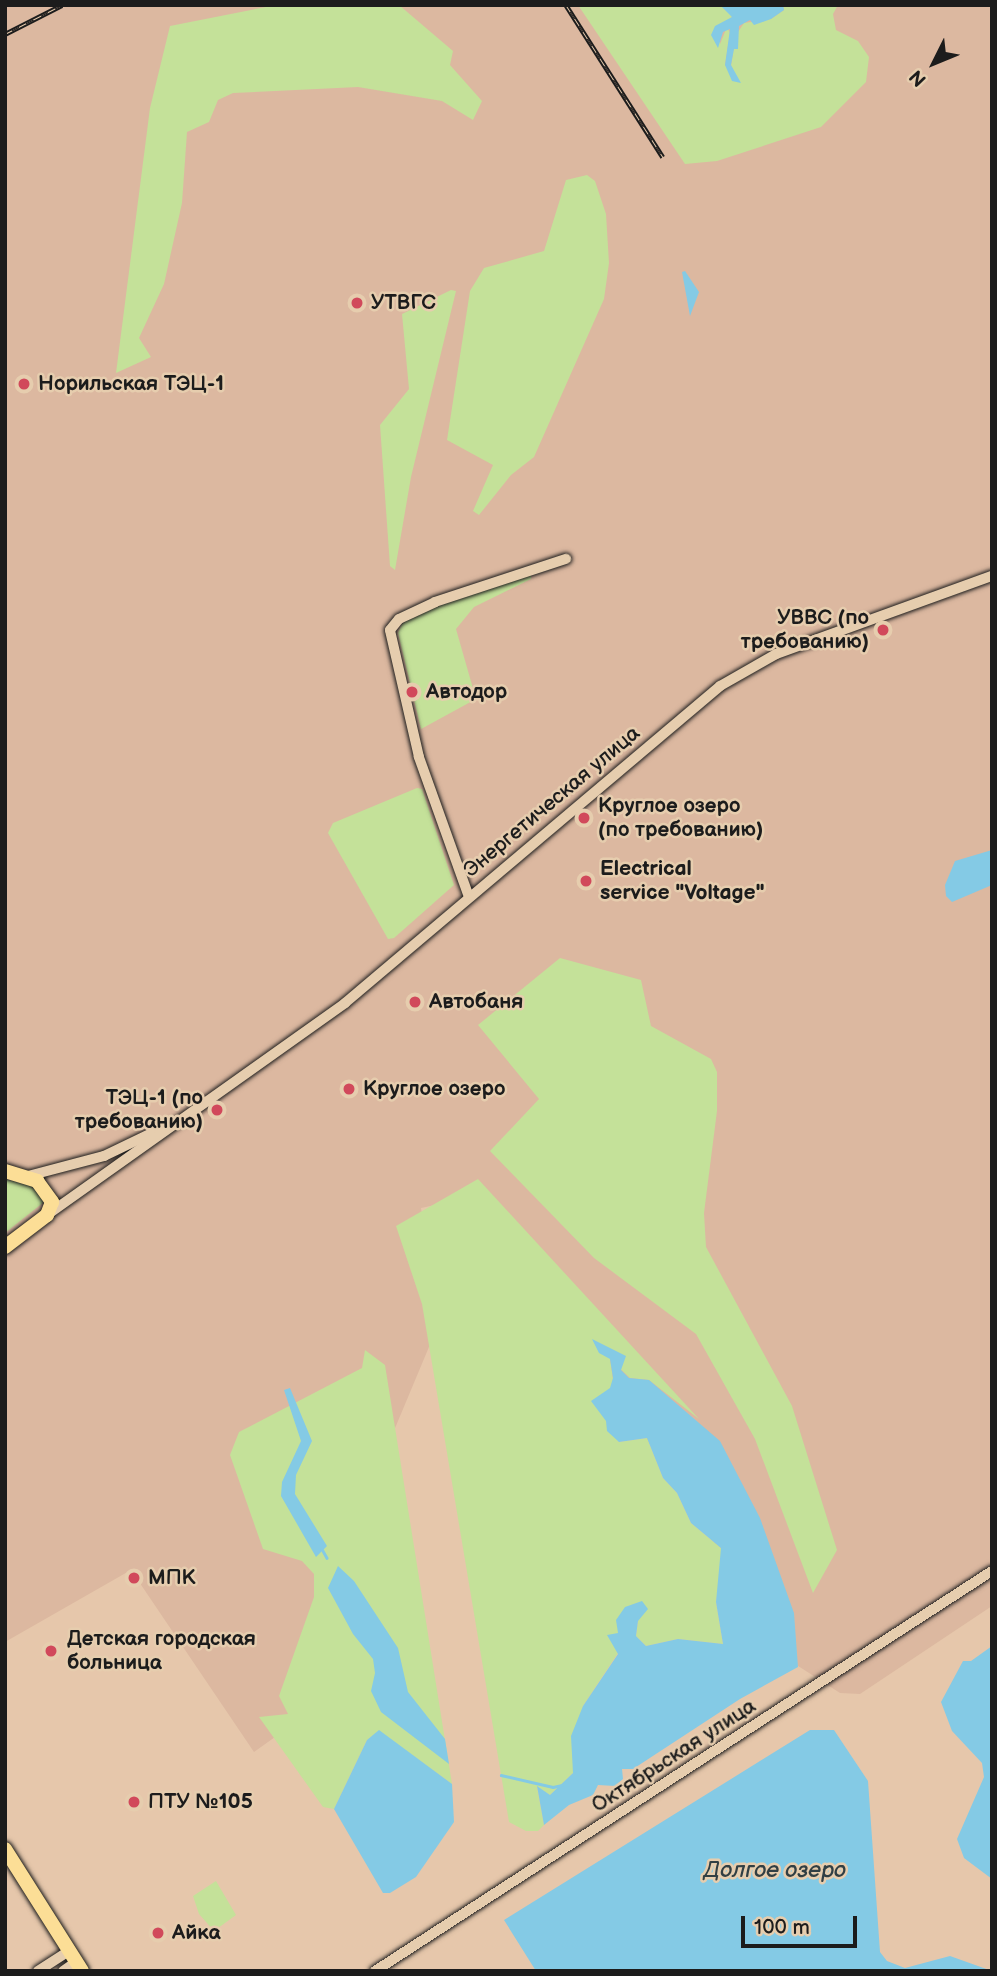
<!DOCTYPE html>
<meta charset="utf-8">
<style>
body{margin:0}
#map{position:relative;width:997px;height:1976px;overflow:hidden;background:#e6c7ab;font-family:"Balsamiq Sans",sans-serif}
div>[style]{position:absolute}
.built>*{inset:0;background:#dcb8a0}
.green>*{inset:0;background:#c4e199}
.water>*{inset:0;background:#84cae5}
.stream>*{height:2.5px;margin:-1.25px;padding:0 1.25px;transform-origin:1.25px;border-radius:1.25px;background:#84cae5}
.roads{filter:drop-shadow(0 0 2px #1c1c1c) drop-shadow(0 0 2px #1c1c1c)}
.minor>*{height:10px;margin:-5px;padding:0 5px;transform-origin:5px;border-radius:5px;background:#e6cdae}
.major>*{height:14px;margin:-7px;padding:0 7px;transform-origin:7px;border-radius:7px;background:#fcde96}
.rail>*{height:5px;margin-top:-2.5px;transform-origin:0;background:repeating-linear-gradient(90deg,#e6cdae 0 8px,#1c1c1c 0 16px);box-sizing:border-box;border-block:2px solid #1c1c1c}
.dots>*{width:19px;height:19px;translate:-50% -50%;box-sizing:border-box;border:4px solid #e6cdae;border-radius:50%}
span{translate:-50% -50%;white-space:nowrap;text-align:center;line-height:1.15;-webkit-text-stroke:5px #e6cdae;paint-order:stroke}
.poi-label{font-size:21px;color:#1c1c1c;font-weight:700}
.left{translate:0 -50%;text-align:left}
.right{translate:-100% -50%;text-align:right}
.street-label{font-size:21px;color:#1c1c1c}
.water-label{font-size:23px;color:#313f44;font-style:italic}
.frame{position:absolute;inset:0;border:7px solid #1c1c1c;pointer-events:none}
.north{position:absolute;left:899px;top:28px;width:70px;height:70px;-webkit-text-stroke:5px #e6cdae;paint-order:stroke;rotate:227deg;font-size:19px;font-weight:700;line-height:28px;text-align:center;color:#1c1c1c}
.north::after{content:'';display:block;margin:auto;width:24px;height:32px;background:#1c1c1c;clip-path:polygon(50% 0,100% 100%,50% 72%,0 100%)}
.scale{position:absolute;left:741px;top:1916px;width:116px;height:32px;box-sizing:border-box;border:4px solid #1c1c1c;border-top:0;padding-left:9px;font-size:21px;line-height:24px;white-space:nowrap;color:#1c1c1c;-webkit-text-stroke:5px #e6cdae;paint-order:stroke}
</style>
<div id="map">
<div class="built">
<i style="clip-path:polygon(5px 5px,992px 5px,992px 1606px,860px 1694px,840px 1693px,792px 1662px,487px 1194px,421px 1208px,439px 1323px,375px 1476px,303px 1717px,254px 1752px,131px 1570px,5px 1642px)"></i>
</div>
<div class="green">
<i style="clip-path:polygon(276px 5px,399px 5px,453px 51px,450px 65px,482px 101px,473px 120px,442px 101px,358px 87px,233px 93px,218px 100px,209px 122px,187px 132px,182px 203px,164px 284px,139px 338px,151px 357px,116px 373px,150px 108px,170px 26px)"></i>
<i style="clip-path:polygon(578px 5px,726px 7px,732px 17px,720px 28px,720px 44px,727px 27px,730px 33px,725px 65px,736px 78px,731px 65px,736px 35px,744px 23px,771px 19px,784px 10px,783px 5px,838px 5px,833px 14px,836px 30px,858px 41px,869px 57px,866px 82px,821px 127px,717px 161px,685px 164px)"></i>
<i style="clip-path:polygon(587px 175px,595px 181px,606px 214px,609px 263px,604px 299px,534px 457px,511px 475px,479px 515px,473px 511px,493px 465px,447px 440px,470px 291px,484px 268px,544px 251px,566px 180px)"></i>
<i style="clip-path:polygon(451px 290px,456px 291px,411px 477px,395px 570px,390px 566px,380px 425px,409px 389px,402px 314px)"></i>
<i style="clip-path:polygon(531px 573px,531px 579px,474px 607px,456px 629px,476px 699px,421px 729px,398px 633px,402px 624px,410px 616px)"></i>
<i style="clip-path:polygon(417px 788px,422px 789px,454px 885px,394px 938px,388px 939px,328px 833px,333px 823px)"></i>
<i style="clip-path:polygon(560px 958px,641px 980px,651px 1026px,711px 1059px,717px 1072px,717px 1111px,704px 1213px,706px 1247px,792px 1406px,837px 1550px,813px 1593px,755px 1439px,696px 1334px,594px 1258px,490px 1151px,539px 1099px,478px 1025px)"></i>
<i style="clip-path:polygon(5px 1179px,33px 1186px,44px 1202px,5px 1233px)"></i>
<i style="clip-path:polygon(478px 1179px,699px 1419px,649px 1380px,630px 1378px,610px 1359px,613px 1379px,606px 1421px,619px 1442px,647px 1438px,663px 1478px,677px 1493px,691px 1523px,721px 1548px,722px 1562px,716px 1602px,723px 1644px,678px 1639px,646px 1646px,636px 1636px,638px 1621px,618px 1634px,618px 1653px,583px 1706px,573px 1773px,550px 1795px,537px 1787px,544px 1825px,538px 1831px,526px 1831px,509px 1822px,422px 1304px,396px 1226px)"></i>
<i style="clip-path:polygon(365px 1350px,385px 1365px,452px 1784px,379px 1731px,367px 1740px,334px 1809px,323px 1807px,259px 1717px,288px 1714px,279px 1696px,314px 1597px,314px 1574px,302px 1561px,263px 1549px,230px 1455px,239px 1432px,362px 1368px)"></i>
<i style="clip-path:polygon(216px 1881px,236px 1915px,214px 1931px,199px 1914px,193px 1896px)"></i>
</div>
<div class="water">
<i style="clip-path:polygon(720px 5px,783px 5px,784px 10px,771px 19px,754px 25px,750px 20px,739px 26px,738px 49px,734px 49px,731px 65px,741px 83px,732px 81px,725px 65px,730px 29px,723px 32px,718px 48px,711px 35px,715px 26px,732px 17px)"></i>
<i style="clip-path:polygon(685px 271px,699px 292px,690px 316px,682px 272px)"></i>
<i style="clip-path:polygon(992px 850px,992px 885px,952px 902px,946px 896px,945px 885px,955px 861px)"></i>
<i style="clip-path:polygon(592px 1339px,626px 1356px,621px 1370px,629px 1378px,649px 1380px,720px 1441px,760px 1518px,794px 1613px,798px 1667px,740px 1699px,633px 1769px,622px 1769px,623px 1779px,615px 1786px,598px 1785px,593px 1795px,569px 1805px,544px 1825px,537px 1786px,550px 1795px,573px 1773px,571px 1736px,583px 1706px,618px 1654px,607px 1635px,618px 1633px,616px 1620px,625px 1607px,642px 1601px,648px 1609px,638px 1621px,636px 1636px,646px 1646px,678px 1639px,723px 1644px,716px 1602px,721px 1548px,691px 1523px,677px 1493px,663px 1478px,647px 1438px,619px 1442px,607px 1431px,606px 1421px,591px 1401px,610px 1388px,613px 1378px,610px 1359px,599px 1353px)"></i>
<i style="clip-path:polygon(290px 1388px,312px 1441px,296px 1475px,295px 1494px,327px 1546px,316px 1557px,281px 1496px,282px 1482px,301px 1441px,284px 1390px)"></i>
<i style="clip-path:polygon(338px 1566px,354px 1581px,398px 1648px,408px 1692px,445px 1739px,449px 1764px,381px 1712px,371px 1691px,375px 1673px,373px 1659px,353px 1634px,328px 1588px)"></i>
<i style="clip-path:polygon(992px 1646px,992px 1879px,964px 1858px,957px 1839px,984px 1777px,982px 1763px,952px 1731px,941px 1702px,963px 1661px,971px 1661px)"></i>
<i style="clip-path:polygon(379px 1730px,452px 1784px,454px 1822px,416px 1877px,390px 1893px,383px 1893px,334px 1809px,367px 1740px)"></i>
<i style="clip-path:polygon(810px 1730px,834px 1730px,868px 1781px,880px 1952px,887px 1961px,905px 1968px,950px 1956px,992px 1971px,536px 1971px,504px 1920px)"></i>
</div>
<div class="stream">
<i style="left:322px;top:1549px;width:10px;rotate:61deg"></i>
<i style="left:501px;top:1775px;width:53px;rotate:13deg"></i>
<i style="left:553px;top:1787px;width:9px;rotate:-13deg"></i>
</div>
<div class="roads">
<div class="minor">
<i style="left:469px;top:897px;width:149px;rotate:-109.7deg"></i>
<i style="left:419px;top:757px;width:130px;rotate:-102.9deg"></i>
<i style="left:390px;top:630px;width:14px;rotate:-51deg"></i>
<i style="left:399px;top:619px;width:40px;rotate:-25deg"></i>
<i style="left:435px;top:602px;width:138px;rotate:-18.2deg"></i>
<i style="left:28px;top:1176px;width:79px;rotate:-14.7deg"></i>
<i style="left:104px;top:1156px;width:60px;rotate:-25.7deg"></i>
<i style="left:47px;top:1215px;width:366px;rotate:-35.4deg"></i>
<i style="left:345px;top:1003px;width:491px;rotate:-40.2deg"></i>
<i style="left:720px;top:686px;width:64px;rotate:-29.7deg"></i>
<i style="left:776px;top:654px;width:230px;rotate:-19.9deg"></i>
<i style="left:38px;top:1971px;width:37px;rotate:-33deg"></i>
<i style="left:63px;top:1971px;width:16px;rotate:-35deg"></i>
<i style="left:375px;top:1971px;width:735px;rotate:-32.96deg"></i>
</div>
<div class="major">
<i style="left:5px;top:1171px;width:34px;rotate:17deg"></i>
<i style="left:37px;top:1181px;width:26px;rotate:54deg"></i>
<i style="left:52px;top:1202px;width:14px;rotate:111deg"></i>
<i style="left:47px;top:1215px;width:53px;rotate:142.7deg"></i>
<i style="left:5px;top:1849px;width:144px;rotate:57.7deg"></i>
</div>
</div>
<div class="rail">
<i style="left:566px;top:5px;width:180px;rotate:57.5deg"></i>
<i style="left:5px;top:34px;width:64px;rotate:-27deg"></i>
</div>
<div class="dots">
<i style="left:357px;top:303px;background:#d1495b"></i>
<i style="left:24px;top:384px;background:#d1495b"></i>
<i style="left:883px;top:630px;background:#d1495b"></i>
<i style="left:412px;top:692px;background:#d1495b"></i>
<i style="left:584px;top:818px;background:#d1495b"></i>
<i style="left:586px;top:881px;background:#d1495b"></i>
<i style="left:415px;top:1002px;background:#d1495b"></i>
<i style="left:349px;top:1089px;background:#d1495b"></i>
<i style="left:217px;top:1110px;background:#d1495b"></i>
<i style="left:134px;top:1578px;background:#d1495b"></i>
<i style="left:51px;top:1651px;background:#d1495b"></i>
<i style="left:134px;top:1802px;background:#d1495b"></i>
<i style="left:158px;top:1933px;background:#d1495b"></i>
</div>
<div class="poi-label">
<span class="left" style="left:371px;top:303px">УТВГС</span>
<span class="left" style="left:38px;top:384px">Норильская ТЭЦ-1</span>
<span class="right" style="left:869px;top:630px">УВВС (по<br>требованию)</span>
<span class="left" style="left:426px;top:692px">Автодор</span>
<span class="left" style="left:598px;top:818px">Круглое озеро<br>(по требованию)</span>
<span class="left" style="left:600px;top:881px">Electrical<br>service "Voltage"</span>
<span class="left" style="left:429px;top:1002px">Автобаня</span>
<span class="left" style="left:363px;top:1089px">Круглое озеро</span>
<span class="right" style="left:203px;top:1110px">ТЭЦ-1 (по<br>требованию)</span>
<span class="left" style="left:148px;top:1578px">МПК</span>
<span class="left" style="left:67px;top:1651px">Детская городская<br>больница</span>
<span class="left" style="left:148px;top:1802px">ПТУ №105</span>
<span class="left" style="left:172px;top:1933px">Айка</span>
</div>
<div class="street-label">
<span style="left:552px;top:802px;rotate:-40deg">Энергетическая улица</span>
<span style="left:674px;top:1756px;rotate:-33deg">Октябрьская улица</span>
</div>
<div class="water-label">
<span style="left:775px;top:1870px">Долгое озеро</span>
</div>
<div class="frame"></div>
<div class="north">N</div>
<div class="scale">100 m</div>
</div>
